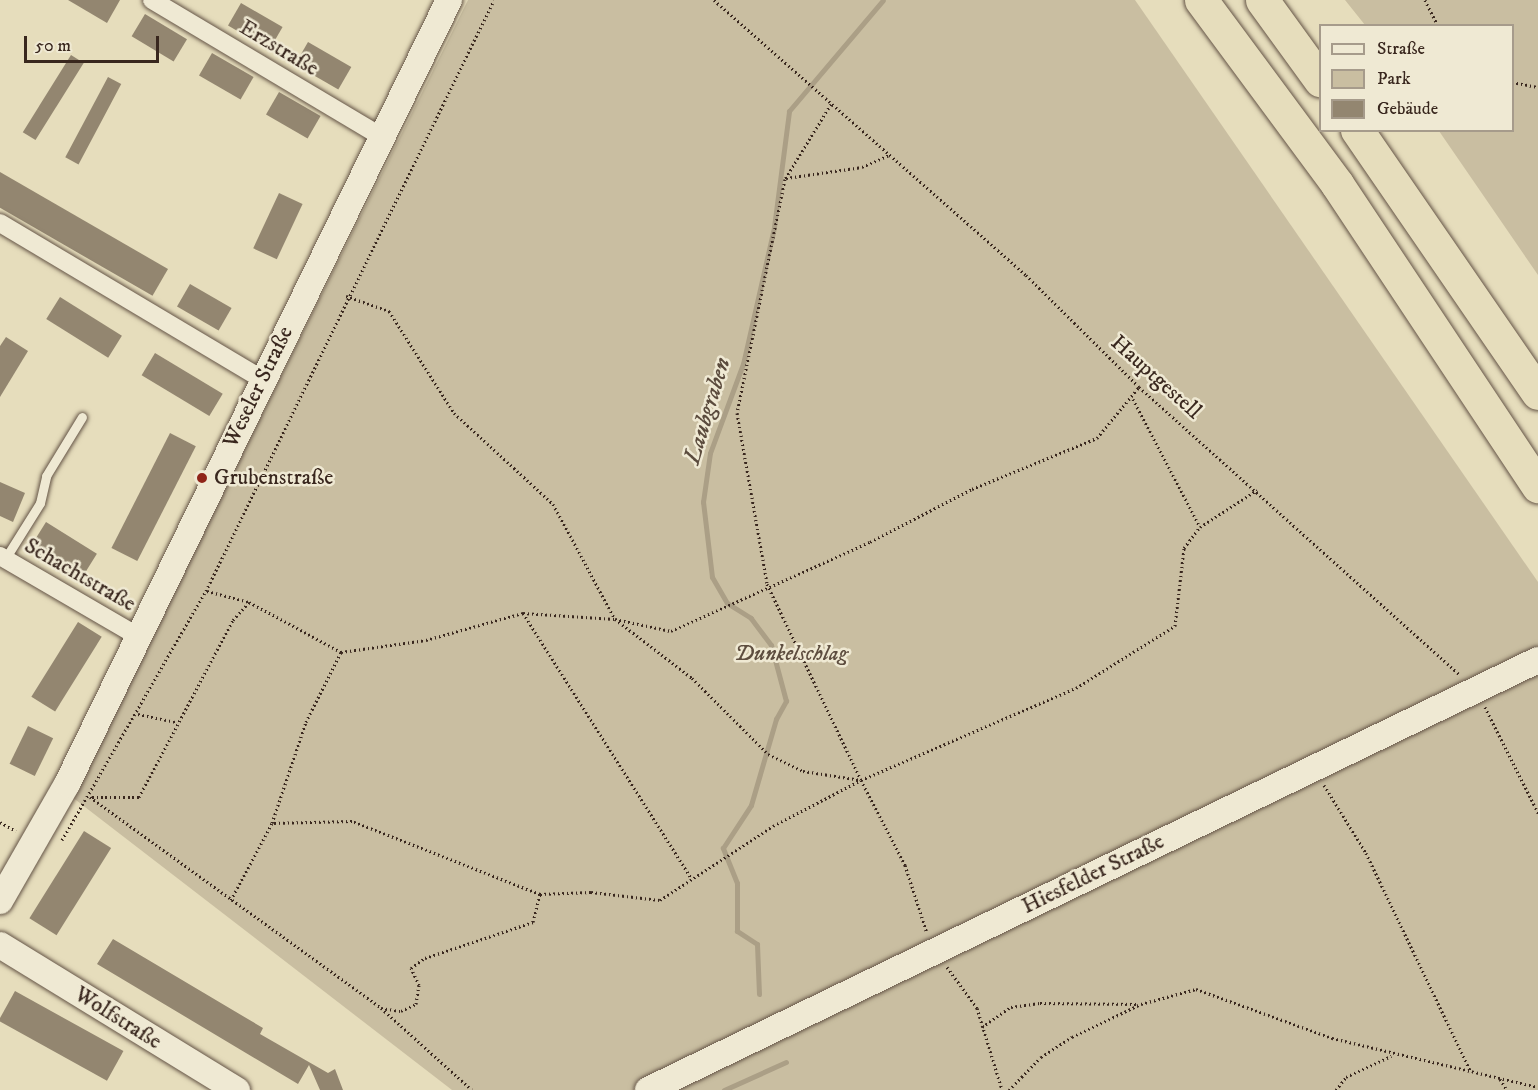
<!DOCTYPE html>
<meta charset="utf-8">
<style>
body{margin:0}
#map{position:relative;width:1538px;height:1090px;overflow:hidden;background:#e6ddbc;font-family:"IM FELL DW Pica",serif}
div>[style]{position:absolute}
.green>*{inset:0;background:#c9bea1}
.stream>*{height:5px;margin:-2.5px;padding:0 2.5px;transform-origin:2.5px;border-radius:2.5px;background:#ab9f86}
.building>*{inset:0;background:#938670;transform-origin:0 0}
.path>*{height:3px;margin-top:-1.5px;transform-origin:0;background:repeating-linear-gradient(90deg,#39271e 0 1.5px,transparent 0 4.5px)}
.roads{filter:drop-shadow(0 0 2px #645446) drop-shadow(0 0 2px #645446)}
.lane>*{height:9px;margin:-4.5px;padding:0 4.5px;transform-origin:4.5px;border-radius:4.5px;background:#efe9d3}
.street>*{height:18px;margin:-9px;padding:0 9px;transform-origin:9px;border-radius:9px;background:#efe9d3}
.secondary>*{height:26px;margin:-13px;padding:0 13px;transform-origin:13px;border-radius:13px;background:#efe9d3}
.highway>*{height:33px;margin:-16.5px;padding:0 16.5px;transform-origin:16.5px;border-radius:16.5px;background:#e6ddbc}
.dots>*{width:16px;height:16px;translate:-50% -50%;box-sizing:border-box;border:3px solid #efe9d3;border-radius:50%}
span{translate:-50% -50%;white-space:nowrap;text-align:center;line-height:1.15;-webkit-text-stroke:5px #efe9d3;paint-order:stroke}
.street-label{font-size:22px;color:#39271e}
.poi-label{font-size:22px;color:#39271e}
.left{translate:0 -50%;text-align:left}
.park-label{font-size:22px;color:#5d4d3f;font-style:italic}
.water-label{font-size:24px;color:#5b4b3d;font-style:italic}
.legend{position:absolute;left:1319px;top:24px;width:195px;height:108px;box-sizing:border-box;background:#efe9d3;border:2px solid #a69b8b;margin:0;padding:8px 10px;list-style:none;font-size:18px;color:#39271e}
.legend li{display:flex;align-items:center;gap:12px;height:30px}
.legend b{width:30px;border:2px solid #a69b8b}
.scale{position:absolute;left:24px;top:36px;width:135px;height:27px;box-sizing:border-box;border:3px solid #39271e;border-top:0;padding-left:8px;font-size:18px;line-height:21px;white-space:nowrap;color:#39271e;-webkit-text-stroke:4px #efe9d3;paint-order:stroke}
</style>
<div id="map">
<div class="green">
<i style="clip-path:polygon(468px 0,1135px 0,1538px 582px,1538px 1090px,452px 1090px,72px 797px)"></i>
<i style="clip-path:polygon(1345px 0,1538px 0,1538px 275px,1439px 131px,1512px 130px,1512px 26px,1365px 25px)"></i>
</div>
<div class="stream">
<i style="left:759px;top:994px;width:50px;rotate:-92.3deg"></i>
<i style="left:757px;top:944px;width:24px;rotate:-147deg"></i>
<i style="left:737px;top:931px;width:48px;rotate:-90deg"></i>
<i style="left:737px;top:883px;width:38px;rotate:-112deg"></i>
<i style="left:723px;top:848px;width:51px;rotate:-56.9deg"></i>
<i style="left:751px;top:805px;width:90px;rotate:-73.8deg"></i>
<i style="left:776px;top:719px;width:21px;rotate:-61deg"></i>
<i style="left:786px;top:701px;width:58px;rotate:-105deg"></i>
<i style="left:771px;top:645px;width:34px;rotate:-127deg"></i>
<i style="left:751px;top:618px;width:28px;rotate:-148deg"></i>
<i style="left:727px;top:603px;width:30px;rotate:-120deg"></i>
<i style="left:712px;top:577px;width:76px;rotate:-96.8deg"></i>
<i style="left:703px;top:502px;width:49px;rotate:-81.9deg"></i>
<i style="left:710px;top:453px;width:95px;rotate:-69.7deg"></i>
<i style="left:743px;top:364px;width:140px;rotate:-77.2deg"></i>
<i style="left:774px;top:227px;width:117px;rotate:-82.6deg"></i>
<i style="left:789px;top:111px;width:145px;rotate:-49.7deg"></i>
<i style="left:724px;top:1090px;width:68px;rotate:-24.3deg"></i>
</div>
<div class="building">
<i style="clip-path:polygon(68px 0,120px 0,107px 23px)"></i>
<i style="left:241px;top:3px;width:48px;height:26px;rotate:30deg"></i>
<i style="left:145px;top:14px;width:49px;height:26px;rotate:31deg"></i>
<i style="left:308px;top:42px;width:50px;height:26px;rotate:30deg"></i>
<i style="left:212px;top:53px;width:48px;height:26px;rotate:30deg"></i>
<i style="left:71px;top:55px;width:15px;height:91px;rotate:32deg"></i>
<i style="left:108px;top:77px;width:15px;height:91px;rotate:28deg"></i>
<i style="left:279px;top:92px;width:48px;height:26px;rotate:30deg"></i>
<i style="left:0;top:172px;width:194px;height:31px;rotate:30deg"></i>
<i style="left:279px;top:193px;width:26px;height:61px;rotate:25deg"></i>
<i style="left:190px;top:284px;width:48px;height:26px;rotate:30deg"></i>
<i style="left:60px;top:297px;width:73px;height:26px;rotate:32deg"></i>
<i style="clip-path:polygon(6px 337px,28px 351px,0 397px,0 346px)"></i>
<i style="left:155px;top:353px;width:79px;height:26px;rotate:31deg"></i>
<i style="left:170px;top:433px;width:29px;height:129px;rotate:27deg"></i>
<i style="clip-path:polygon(0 482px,25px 493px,13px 522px,0 516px)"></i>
<i style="left:46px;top:522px;width:60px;height:33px;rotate:32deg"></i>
<i style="left:78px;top:622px;width:28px;height:88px;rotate:32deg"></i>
<i style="left:28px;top:726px;width:28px;height:42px;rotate:26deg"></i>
<i style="left:84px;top:831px;width:32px;height:103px;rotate:32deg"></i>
<i style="clip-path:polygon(113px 939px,263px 1028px,260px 1034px,328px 1073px,335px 1069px,343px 1090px,320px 1090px,309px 1065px,298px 1084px,97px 964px)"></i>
<i style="left:15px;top:991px;width:124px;height:34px;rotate:29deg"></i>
</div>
<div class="path">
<i style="left:714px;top:0;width:416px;rotate:41.4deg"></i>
<i style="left:1026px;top:275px;width:159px;rotate:44.7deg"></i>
<i style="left:1139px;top:387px;width:430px;rotate:41.9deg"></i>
<i style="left:1425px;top:0;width:29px;rotate:63deg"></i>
<i style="left:1512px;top:82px;width:26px;rotate:11deg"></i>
<i style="left:831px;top:104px;width:88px;rotate:121.5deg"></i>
<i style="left:785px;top:179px;width:239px;rotate:101.6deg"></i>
<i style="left:737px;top:413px;width:174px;rotate:80deg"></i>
<i style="left:767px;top:584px;width:217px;rotate:64.4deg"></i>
<i style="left:786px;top:178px;width:77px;rotate:-8.2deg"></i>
<i style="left:862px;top:167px;width:30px;rotate:-24deg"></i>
<i style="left:346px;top:296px;width:46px;rotate:19.2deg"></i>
<i style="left:389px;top:311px;width:121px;rotate:57.5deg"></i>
<i style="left:454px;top:413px;width:134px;rotate:42.6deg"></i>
<i style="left:553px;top:504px;width:131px;rotate:61.7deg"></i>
<i style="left:615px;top:619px;width:97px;rotate:37.5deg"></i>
<i style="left:692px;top:678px;width:107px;rotate:45deg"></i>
<i style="left:768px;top:754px;width:39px;rotate:26deg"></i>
<i style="left:803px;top:771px;width:59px;rotate:8.8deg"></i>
<i style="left:861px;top:780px;width:96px;rotate:62.6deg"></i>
<i style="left:905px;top:865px;width:71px;rotate:72.1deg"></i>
<i style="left:1133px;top:399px;width:144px;rotate:62.4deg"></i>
<i style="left:207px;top:591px;width:43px;rotate:14.7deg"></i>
<i style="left:249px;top:602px;width:105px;rotate:28.5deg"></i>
<i style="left:523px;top:613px;width:314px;rotate:57.6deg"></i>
<i style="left:1485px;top:707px;width:119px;rotate:63.4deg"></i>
<i style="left:138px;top:714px;width:39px;rotate:12deg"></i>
<i style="left:1324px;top:785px;width:80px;rotate:58.3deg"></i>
<i style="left:1366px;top:853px;width:243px;rotate:64.4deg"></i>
<i style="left:90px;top:797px;width:359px;rotate:35.9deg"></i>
<i style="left:381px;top:1008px;width:122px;rotate:42deg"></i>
<i style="left:92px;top:797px;width:47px"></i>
<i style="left:139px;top:797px;width:200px;rotate:-62deg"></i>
<i style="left:233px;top:620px;width:24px;rotate:-48deg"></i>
<i style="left:0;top:822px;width:18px;rotate:29deg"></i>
<i style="left:62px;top:840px;width:288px;rotate:-60deg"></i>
<i style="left:206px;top:591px;width:657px;rotate:-64.02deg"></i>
<i style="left:540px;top:894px;width:202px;rotate:-158.8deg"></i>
<i style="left:352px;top:821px;width:80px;rotate:178.6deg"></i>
<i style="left:272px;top:823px;width:107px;rotate:-71.4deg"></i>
<i style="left:306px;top:722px;width:78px;rotate:-63.4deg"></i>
<i style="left:341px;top:652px;width:86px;rotate:-8deg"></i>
<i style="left:426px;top:640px;width:101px;rotate:-15.6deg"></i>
<i style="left:523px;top:613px;width:92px;rotate:3.7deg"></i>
<i style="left:615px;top:619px;width:57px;rotate:12.1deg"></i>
<i style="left:671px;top:631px;width:218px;rotate:-24.1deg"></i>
<i style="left:870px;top:542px;width:115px;rotate:-27.5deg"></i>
<i style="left:972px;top:489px;width:135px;rotate:-22.2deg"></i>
<i style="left:1097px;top:438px;width:66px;rotate:-50.5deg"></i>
<i style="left:231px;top:900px;width:87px;rotate:-62deg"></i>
<i style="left:947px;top:967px;width:51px;rotate:53.8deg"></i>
<i style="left:977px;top:1008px;width:86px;rotate:73deg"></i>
<i style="left:381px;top:1008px;width:20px;rotate:9deg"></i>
<i style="left:401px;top:1011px;width:17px;rotate:-25deg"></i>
<i style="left:416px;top:1004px;width:19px;rotate:-81deg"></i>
<i style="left:419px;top:985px;width:19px;rotate:-115deg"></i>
<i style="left:411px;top:968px;width:17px;rotate:-36deg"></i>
<i style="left:425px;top:958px;width:114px;rotate:-18.4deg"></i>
<i style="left:533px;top:922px;width:29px;rotate:-76deg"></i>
<i style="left:540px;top:894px;width:51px;rotate:-2.2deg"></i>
<i style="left:591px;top:892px;width:69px;rotate:6.6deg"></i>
<i style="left:660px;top:900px;width:135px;rotate:-33.2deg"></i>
<i style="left:773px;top:826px;width:99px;rotate:-27.6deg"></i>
<i style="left:861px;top:780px;width:234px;rotate:-23.2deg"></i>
<i style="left:1076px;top:688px;width:117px;rotate:-32.1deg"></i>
<i style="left:1175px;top:626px;width:79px;rotate:-83.4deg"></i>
<i style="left:1184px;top:548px;width:26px;rotate:-53deg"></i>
<i style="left:1200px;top:527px;width:68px;rotate:-33deg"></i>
<i style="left:982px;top:1027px;width:35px;rotate:-35deg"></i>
<i style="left:1011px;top:1007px;width:29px;rotate:-8deg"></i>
<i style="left:1040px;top:1003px;width:99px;rotate:0.6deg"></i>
<i style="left:1500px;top:1079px;width:13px;rotate:58deg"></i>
<i style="left:1009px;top:1090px;width:46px;rotate:-45.9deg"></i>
<i style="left:1041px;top:1057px;width:37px;rotate:-33deg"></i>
<i style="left:1072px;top:1037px;width:76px;rotate:-25.6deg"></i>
<i style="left:1141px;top:1004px;width:57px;rotate:-15.3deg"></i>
<i style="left:1196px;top:989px;width:145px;rotate:19.8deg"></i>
<i style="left:1332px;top:1038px;width:212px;rotate:13.4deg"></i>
<i style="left:1336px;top:1090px;width:16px;rotate:-52deg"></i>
<i style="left:1346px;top:1077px;width:50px;rotate:-25deg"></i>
</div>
<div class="roads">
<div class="lane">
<i style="left:5px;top:559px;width:66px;rotate:-58deg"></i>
<i style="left:40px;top:503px;width:28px;rotate:-77deg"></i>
<i style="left:46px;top:476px;width:69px;rotate:-58.6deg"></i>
</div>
<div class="street">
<i style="left:152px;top:0;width:268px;rotate:30.8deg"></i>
<i style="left:0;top:223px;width:305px;rotate:30.8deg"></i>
<i style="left:0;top:556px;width:157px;rotate:30.2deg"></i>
</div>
<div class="secondary">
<i style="left:0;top:901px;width:135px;rotate:-60.2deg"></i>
<i style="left:67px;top:784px;width:872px;rotate:-64.02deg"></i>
<i style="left:0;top:945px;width:278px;rotate:31.5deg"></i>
<i style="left:648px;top:1090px;width:988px;rotate:-25.79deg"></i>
</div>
<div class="highway">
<i style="left:1201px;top:0;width:229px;rotate:53.5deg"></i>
<i style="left:1337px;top:184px;width:363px;rotate:56.4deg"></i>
<i style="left:1262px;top:0;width:99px;rotate:54.1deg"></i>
<i style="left:1357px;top:130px;width:319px;rotate:55.5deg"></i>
</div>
</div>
<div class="dots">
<i style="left:202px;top:478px;background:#8f2418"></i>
</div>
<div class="street-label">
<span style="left:279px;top:48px;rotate:31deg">Erzstraße</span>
<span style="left:1156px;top:377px;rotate:42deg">Hauptgestell</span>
<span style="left:258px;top:387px;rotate:-64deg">Weseler Straße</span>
<span style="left:80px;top:575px;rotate:30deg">Schachtstraße</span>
<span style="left:1093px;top:874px;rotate:-26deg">Hiesfelder Straße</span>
<span style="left:118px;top:1018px;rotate:32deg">Wolfstraße</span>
</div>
<div class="poi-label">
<span class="left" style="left:214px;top:478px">Grubenstraße</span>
</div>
<div class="park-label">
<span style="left:791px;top:654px">Dunkelschlag</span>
</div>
<div class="water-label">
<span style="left:708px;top:411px;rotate:-73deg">Laubgraben</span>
</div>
<ul class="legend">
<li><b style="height:8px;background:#efe9d3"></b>Straße</li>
<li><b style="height:16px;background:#c9bea1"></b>Park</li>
<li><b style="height:16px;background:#938670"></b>Gebäude</li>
</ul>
<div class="scale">50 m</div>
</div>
